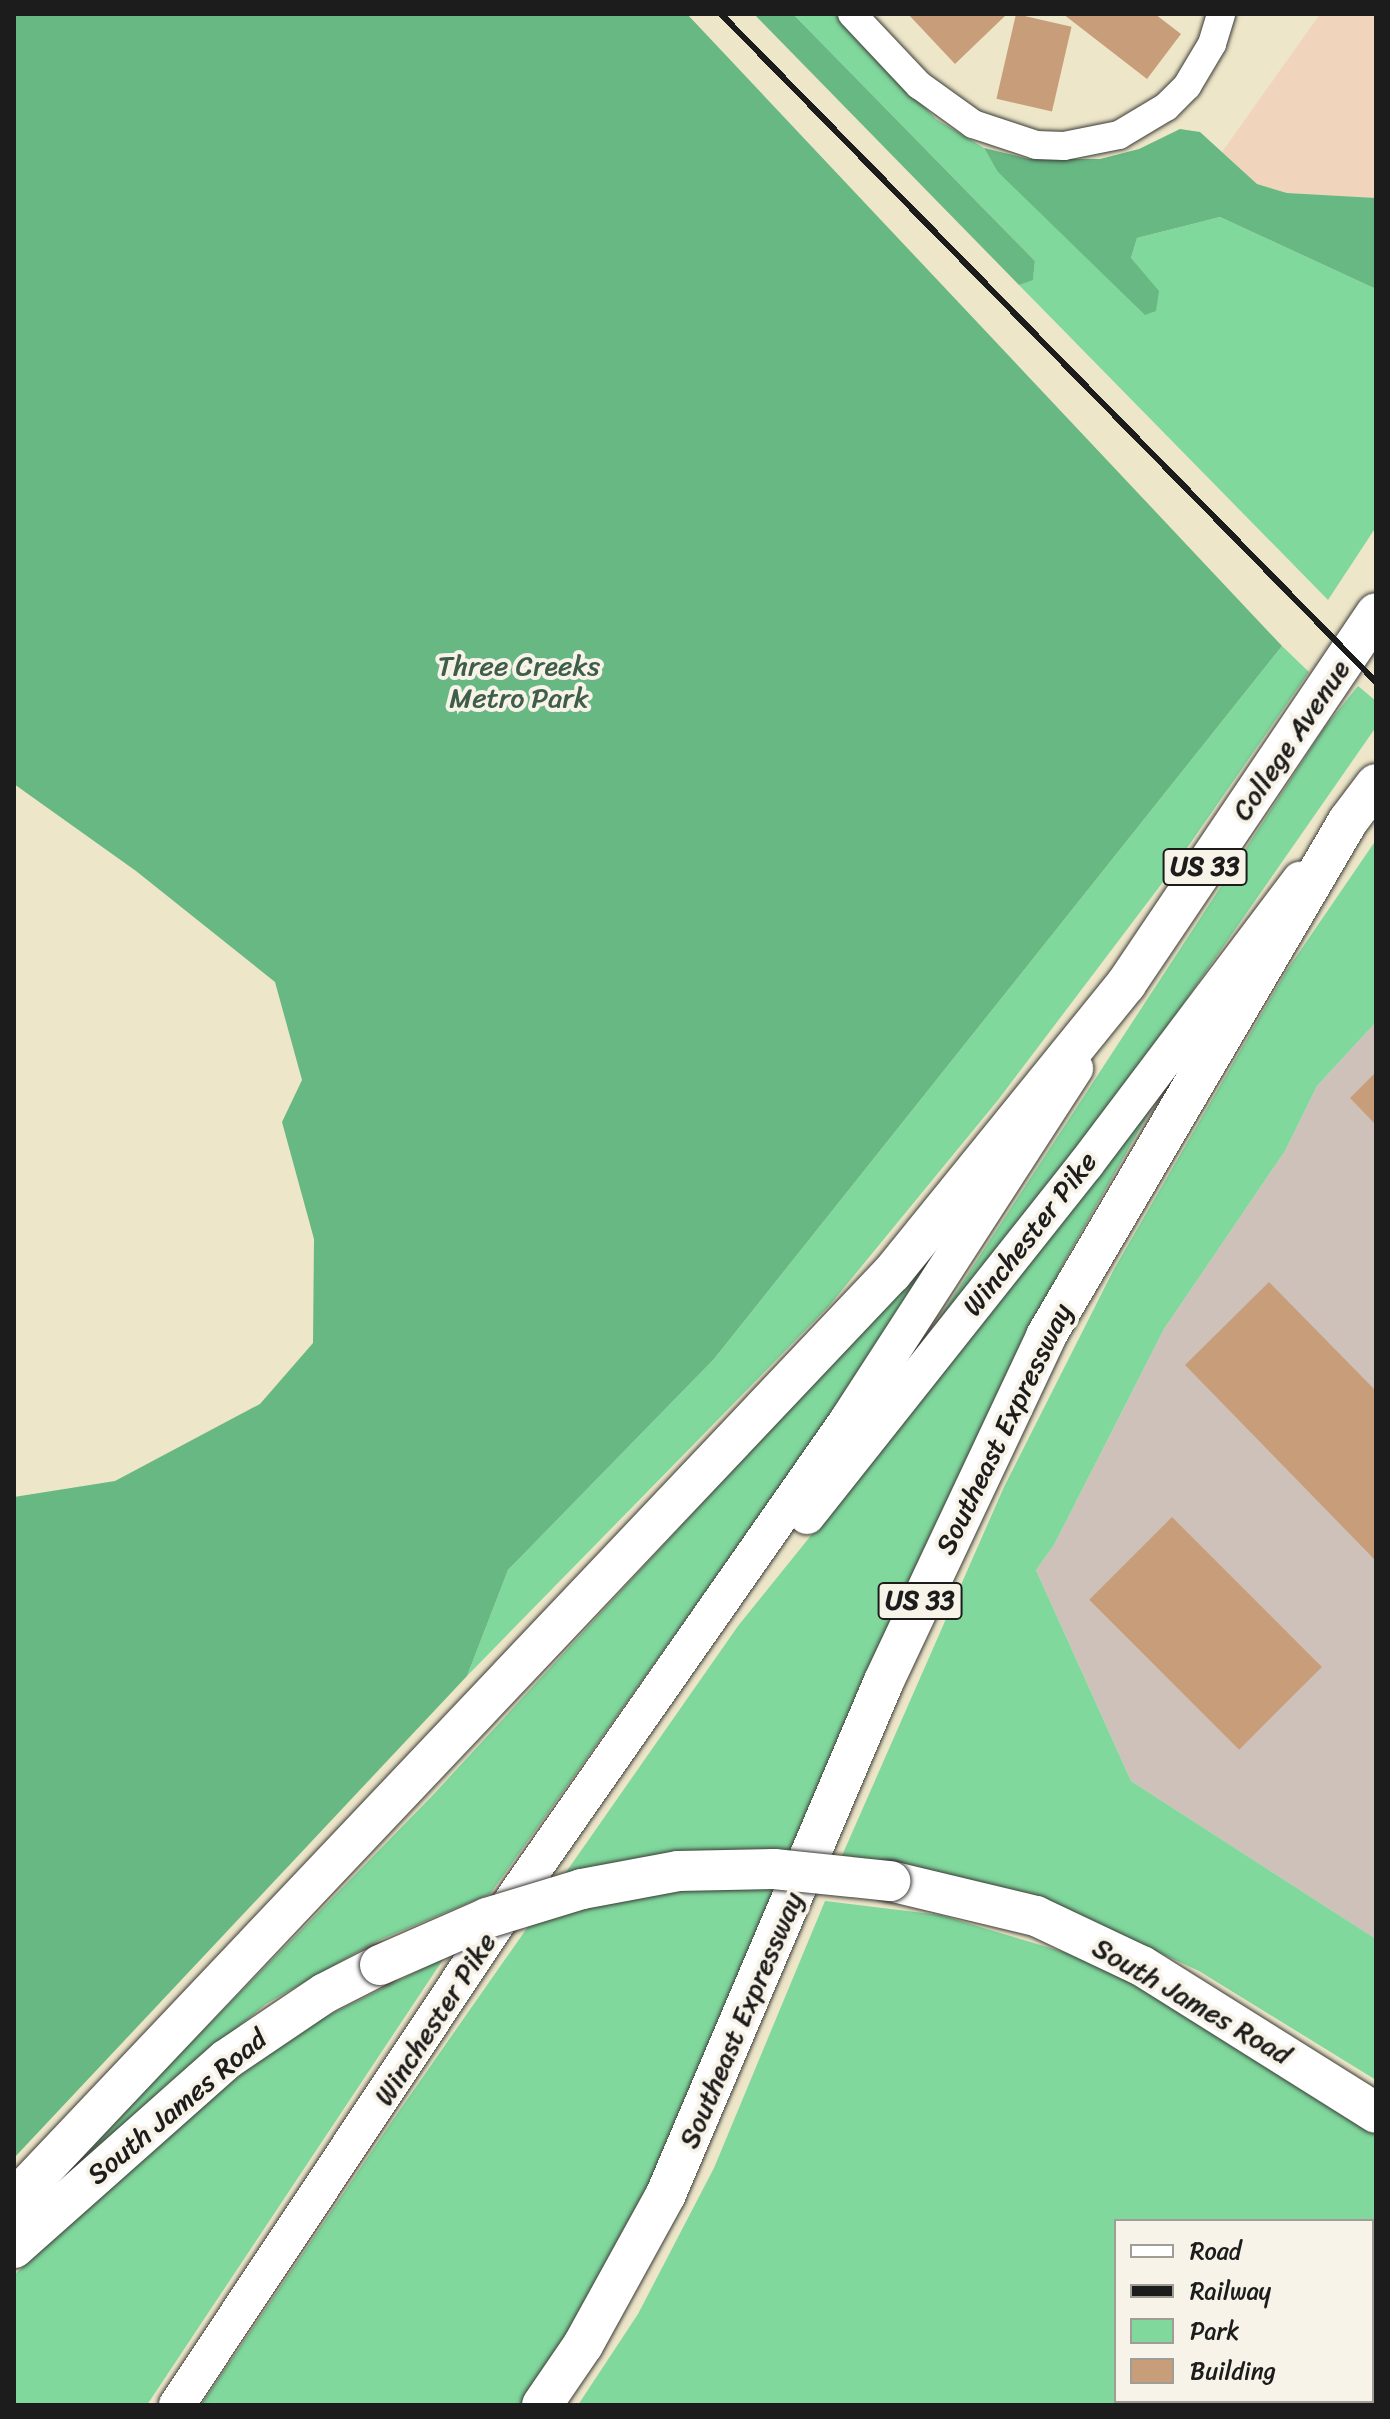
<!DOCTYPE html>
<style>
body{margin:0}
#map{position:relative;width:1390px;height:2419px;overflow:hidden;background:#ede6c9;font-family:Sriracha,sans-serif}
div>[style]{position:absolute}
.built>*{inset:0;background:#f0d5bc}
.industrial>*{inset:0;background:#cec1b9}
.green>*{inset:0;background:#80d89d}
.forest>*{inset:0;background:#68b884}
.building>*{inset:0;background:#c89e7a;transform-origin:0 0}
.roads{filter:drop-shadow(0 0 2px #3b3a36) drop-shadow(0 0 2px #3b3a36)}
.minor>*{height:28px;margin:-14px;padding:0 14px;transform-origin:14px;border-radius:14px;background:#fff}
.major>*{height:36px;margin:-18px;padding:0 18px;transform-origin:18px;border-radius:18px;background:#fff}
.highway>*{height:40px;margin:-20px;padding:0 20px;transform-origin:20px;border-radius:20px;background:#fff}
.rail>*{height:6px;margin:-3px;padding:0 3px;transform-origin:3px;border-radius:3px;background:#1c1c1c}
.bridges{filter:drop-shadow(0 0 2px #3b3a36) drop-shadow(0 0 2px #3b3a36)}
.highway-bridge>*{height:40px;margin:-20px;padding:0 20px;transform-origin:20px;border-radius:20px;background:#fff}
span{translate:-50% -50%;white-space:nowrap;text-align:center;line-height:1.15;-webkit-text-stroke:8px #f7f3e8;paint-order:stroke}
.shield-label span{padding:2px 6px;background:#f7f3e8;border:2px solid;border-radius:6px;-webkit-text-stroke-width:0}
.shield-label{font-size:26px;color:#1c1c1c;font-weight:700}
.park-label{font-size:28px;color:#3f5e49}
.street-label{font-size:28px;color:#1c1c1c}
.frame{position:absolute;inset:0;border:16px solid #1c1c1c;pointer-events:none}
.legend{position:absolute;left:1114px;top:2219px;width:260px;height:184px;box-sizing:border-box;background:#f7f3e8;border:2px solid #9f9d96;margin:0;padding:10px 14px;list-style:none;font-size:24px;color:#1c1c1c}
.legend li{display:flex;align-items:center;gap:16px;height:40px}
.legend b{width:40px;border:2px solid #9f9d96}
</style>
<div id="map">
<div class="built">
<i style="clip-path:polygon(1320px 14px,1376px 14px,1376px 198px,1287px 193px,1257px 184px,1222px 152px)"></i>
</div>
<div class="industrial">
<i style="clip-path:polygon(1376px 1022px,1376px 1939px,1131px 1781px,1036px 1570px,1054px 1545px,1164px 1329px,1285px 1151px,1317px 1086px)"></i>
</div>
<div class="green">
<i style="clip-path:polygon(793px 14px,835px 14px,936px 119px,984px 148px,997px 171px,1131px 258px,1137px 238px,1220px 217px,1376px 289px,1376px 527px,1328px 600px,1019px 285px,1033px 279px,1035px 261px)"></i>
<i style="clip-path:polygon(1282px 646px,1309px 672px,1169px 874px,998px 1100px,829px 1306px,467px 1676px,508px 1570px,714px 1359px)"></i>
<i style="clip-path:polygon(1358px 686px,1376px 701px,1376px 727px,1099px 1125px,930px 1332px,1325px 727px)"></i>
<i style="clip-path:polygon(1376px 840px,1376px 1022px,1317px 1086px,1285px 1151px,1164px 1329px,1054px 1545px,1036px 1570px,1131px 1781px,1376px 1939px,1376px 2080px,1199px 1971px,1032px 1894px,933px 1871px,841px 1858px,1004px 1487px,1114px 1269px,1287px 970px)"></i>
<i style="clip-path:polygon(1151px 1093px,1158px 1097px,1063px 1264px,964px 1466px,637px 2216px,551px 2366px,522px 2405px,201px 2405px,390px 2124px,738px 1626px,1004px 1296px)"></i>
<i style="clip-path:polygon(937px 1248px,942px 1252px,832px 1414px,490px 1894px,375px 1942px,266px 2004px,164px 2087px,52px 2196px,47px 2190px,433px 1795px)"></i>
<i style="clip-path:polygon(evenodd,825px 1901px,940px 1915px,1077px 1956px,1156px 1995px,1376px 2128px,1376px 2405px,578px 2405px,638px 2314px,714px 2168px,825px 1901px,1116px 2221px,1372px 2221px,1372px 2401px,1116px 2401px,1116px 2221px)"></i>
<i style="clip-path:polygon(444px 1958px,147px 2405px,14px 2405px,14px 2275px,222px 2088px,319px 2020px)"></i>
</div>
<div class="forest">
<i style="clip-path:polygon(14px 14px,687px 14px,1282px 646px,714px 1359px,508px 1570px,467px 1676px,14px 2158px,14px 1497px,115px 1481px,260px 1404px,313px 1343px,314px 1239px,282px 1122px,302px 1080px,275px 982px,136px 871px,14px 784px)"></i>
<i style="clip-path:polygon(754px 14px,793px 14px,1035px 261px,1033px 280px,1019px 285px)"></i>
<i style="clip-path:polygon(1180px 129px,1200px 132px,1257px 184px,1287px 193px,1376px 198px,1376px 289px,1220px 217px,1137px 238px,1131px 258px,1159px 291px,1156px 311px,1145px 315px,997px 171px,984px 148px,1029px 159px,1100px 159px,1139px 149px)"></i>
</div>
<div class="building">
<i style="clip-path:polygon(908px 14px,1007px 14px,955px 64px)"></i>
<i style="left:1016px;top:14px;width:57px;height:87px;rotate:13deg"></i>
<i style="clip-path:polygon(1063px 14px,1155px 14px,1181px 34px,1147px 79px)"></i>
<i style="clip-path:polygon(1376px 1072px,1376px 1125px,1350px 1098px)"></i>
<i style="clip-path:polygon(1269px 1282px,1376px 1391px,1376px 1561px,1185px 1365px)"></i>
<i style="left:1172px;top:1517px;width:212px;height:117px;rotate:45deg"></i>
</div>
<div class="roads">
<div class="minor">
<i style="left:852px;top:14px;width:98px;rotate:46.7deg"></i>
<i style="left:919px;top:85px;width:67px;rotate:35.8deg"></i>
<i style="left:973px;top:124px;width:66px;rotate:18.4deg"></i>
<i style="left:1036px;top:145px;width:28px;rotate:2deg"></i>
<i style="left:1064px;top:146px;width:56px;rotate:-11.3deg"></i>
<i style="left:1119px;top:135px;width:55px;rotate:-30.8deg"></i>
<i style="left:1166px;top:107px;width:30px;rotate:-45deg"></i>
<i style="left:1187px;top:86px;width:49px;rotate:-59.2deg"></i>
<i style="left:1212px;top:44px;width:31px;rotate:-73deg"></i>
</div>
<div class="major">
<i style="left:807px;top:1516px;width:449px;rotate:-51.6deg"></i>
<i style="left:1086px;top:1164px;width:356px;rotate:-53deg"></i>
<i style="left:177px;top:2405px;width:620px;rotate:-56.39deg"></i>
<i style="left:520px;top:1889px;width:571px;rotate:-55.06deg"></i>
<i style="left:847px;top:1421px;width:420px;rotate:-57.1deg"></i>
</div>
<div class="highway">
<i style="left:890px;top:1881px;width:150px;rotate:13.5deg"></i>
<i style="left:1036px;top:1916px;width:117px;rotate:25.3deg"></i>
<i style="left:1142px;top:1966px;width:276px;rotate:32.1deg"></i>
<i style="left:14px;top:2200px;width:1277px;rotate:-46.56deg"></i>
<i style="left:892px;top:1273px;width:372px;rotate:-51deg"></i>
<i style="left:1126px;top:984px;width:447px;rotate:-56deg"></i>
<i style="left:14px;top:2248px;width:285px;rotate:-41.6deg"></i>
<i style="left:227px;top:2059px;width:118px;rotate:-34deg"></i>
<i style="left:325px;top:1993px;width:62px;rotate:-27deg"></i>
<i style="left:542px;top:2405px;width:73px;rotate:-55.7deg"></i>
<i style="left:583px;top:2345px;width:172px;rotate:-61.2deg"></i>
<i style="left:666px;top:2194px;width:557px;rotate:-66.98deg"></i>
<i style="left:884px;top:1681px;width:381px;rotate:-64.8deg"></i>
<i style="left:1046px;top:1336px;width:597px;rotate:-59.61deg"></i>
<i style="left:1348px;top:821px;width:46px;rotate:-52.9deg"></i>
</div>
</div>
<div class="rail">
<i style="left:721px;top:14px;width:936px;rotate:45.56deg"></i>
</div>
<div class="bridges">
<div class="highway-bridge">
<i style="left:380px;top:1965px;width:117px;rotate:-23.7deg"></i>
<i style="left:487px;top:1918px;width:99px;rotate:-17deg"></i>
<i style="left:582px;top:1889px;width:98px;rotate:-10.6deg"></i>
<i style="left:678px;top:1871px;width:96px;rotate:-1.2deg"></i>
<i style="left:774px;top:1869px;width:117px;rotate:5.9deg"></i>
</div>
</div>
<div class="shield-label">
<span style="left:1205px;top:867px">US 33</span>
<span style="left:920px;top:1601px">US 33</span>
</div>
<div class="park-label">
<span style="left:519px;top:682px">Three Creeks<br>Metro Park</span>
</div>
<div class="street-label">
<span style="left:1291px;top:740px;rotate:-56deg">College Avenue</span>
<span style="left:1030px;top:1234px;rotate:-52deg">Winchester Pike</span>
<span style="left:1004px;top:1429px;rotate:-64deg">Southeast Expressway</span>
<span style="left:1192px;top:2001px;rotate:30deg">South James Road</span>
<span style="left:435px;top:2019px;rotate:-57deg">Winchester Pike</span>
<span style="left:741px;top:2020px;rotate:-67deg">Southeast Expressway</span>
<span style="left:177px;top:2107px;rotate:-40deg">South James Road</span>
</div>
<div class="frame"></div>
<ul class="legend">
<li><b style="height:10px;background:#fff"></b>Road</li>
<li><b style="height:10px;background:#1c1c1c"></b>Railway</li>
<li><b style="height:22px;background:#80d89d"></b>Park</li>
<li><b style="height:22px;background:#c89e7a"></b>Building</li>
</ul>
</div>
